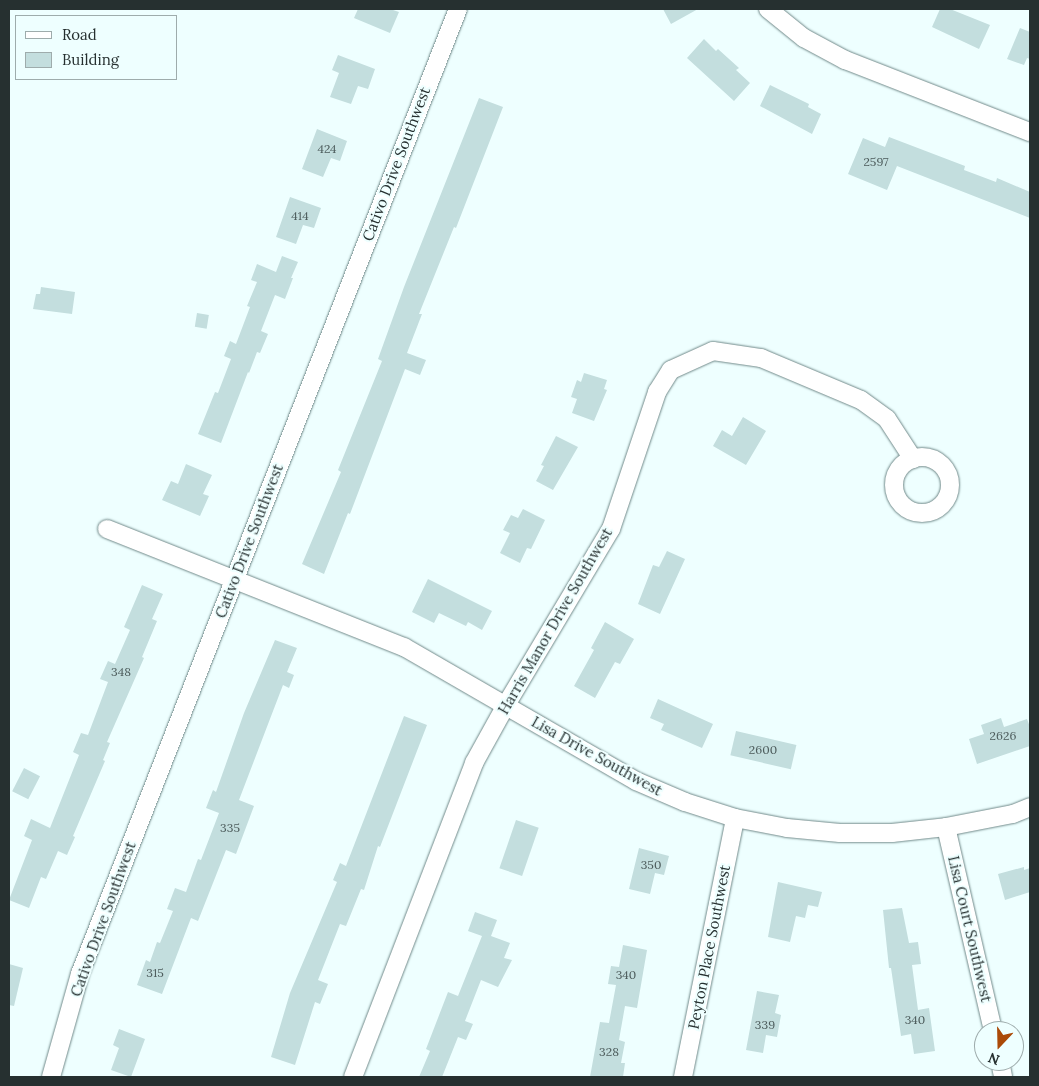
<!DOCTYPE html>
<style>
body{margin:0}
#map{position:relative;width:1039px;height:1086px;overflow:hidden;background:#eff;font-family:Lora,serif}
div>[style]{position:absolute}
.building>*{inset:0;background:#c3dede;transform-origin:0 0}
.roads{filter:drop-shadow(0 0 1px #718a8a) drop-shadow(0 0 1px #718a8a)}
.minor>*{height:18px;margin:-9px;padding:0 9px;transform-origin:9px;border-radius:9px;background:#fff}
.minor>.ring{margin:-9px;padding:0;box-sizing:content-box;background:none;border:18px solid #fff;border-radius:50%}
span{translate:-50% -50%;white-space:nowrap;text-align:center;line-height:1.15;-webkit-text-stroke:4px #eff;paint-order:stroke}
.number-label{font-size:12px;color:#4d5c5c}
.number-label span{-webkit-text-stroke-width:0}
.street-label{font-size:15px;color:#263030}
.frame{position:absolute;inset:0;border:10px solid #263030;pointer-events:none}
.legend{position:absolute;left:15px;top:15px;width:162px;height:65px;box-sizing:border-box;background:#eff;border:1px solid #9eacac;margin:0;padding:6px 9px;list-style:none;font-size:15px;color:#263030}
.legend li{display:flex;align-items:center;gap:10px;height:25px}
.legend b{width:25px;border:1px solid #9eacac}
.north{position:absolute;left:974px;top:1021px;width:50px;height:50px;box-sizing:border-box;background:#eff;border:1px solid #9eacac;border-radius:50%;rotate:201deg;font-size:14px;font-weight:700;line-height:20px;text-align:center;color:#263030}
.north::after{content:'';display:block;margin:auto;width:18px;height:22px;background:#ab4a08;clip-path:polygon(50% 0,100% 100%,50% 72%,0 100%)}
</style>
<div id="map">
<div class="building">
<i style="clip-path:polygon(358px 9px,390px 9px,399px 12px,390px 33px,354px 18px)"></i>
<i style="clip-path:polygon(663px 9px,698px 9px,671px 24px)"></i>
<i style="clip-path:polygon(940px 9px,950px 9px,990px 25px,979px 49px,932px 27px)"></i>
<i style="clip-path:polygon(1020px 28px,1030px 32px,1030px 59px,1027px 58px,1024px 65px,1007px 59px)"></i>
<i style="clip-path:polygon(704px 39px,716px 51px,718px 49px,739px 68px,736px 70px,750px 83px,734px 101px,687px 58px)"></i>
<i style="clip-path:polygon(338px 55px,375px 69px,368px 89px,358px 86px,351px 104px,330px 97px,339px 73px,332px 70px)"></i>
<i style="clip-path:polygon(770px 85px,809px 104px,808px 107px,821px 114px,812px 134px,760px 106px)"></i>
<i style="clip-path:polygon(479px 98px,503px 107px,456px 228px,454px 227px,419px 314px,422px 314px,407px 353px,426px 360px,420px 375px,405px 369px,350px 514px,348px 513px,324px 574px,302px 564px,341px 472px,338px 470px,382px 361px,378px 359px,404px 287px)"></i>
<i style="clip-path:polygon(317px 129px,347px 141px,340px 161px,331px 158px,323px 177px,302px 169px)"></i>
<i style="clip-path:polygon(889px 137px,965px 166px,964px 170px,996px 182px,997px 178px,1030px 192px,1030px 218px,897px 166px,887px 190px,848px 174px,863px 138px,885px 147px)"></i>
<i style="clip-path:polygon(290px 197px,321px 208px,314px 228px,303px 225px,296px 244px,276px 237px)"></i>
<i style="clip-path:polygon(282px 256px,298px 262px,291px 278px,293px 278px,285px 299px,275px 295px,261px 331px,268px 334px,260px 353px,257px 352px,249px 373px,248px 372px,221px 443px,198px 434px,215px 392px,218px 393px,231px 359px,224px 356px,230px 341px,236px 344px,250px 307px,247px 306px,257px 282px,251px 280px,257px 264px,276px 272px)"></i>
<i style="clip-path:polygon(41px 287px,75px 292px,72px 314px,33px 309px,36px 294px,40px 294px)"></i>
<i style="left:197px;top:313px;width:12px;height:14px;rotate:9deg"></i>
<i style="clip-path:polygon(584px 373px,607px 380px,604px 389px,607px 390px,594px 421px,572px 413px,577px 399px,571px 397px,577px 380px,581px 382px)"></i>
<i style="clip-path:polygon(743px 417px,766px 431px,746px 465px,713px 446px,722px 430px,732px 436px)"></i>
<i style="clip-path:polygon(556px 436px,578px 447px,553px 490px,536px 481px,544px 466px,541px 465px)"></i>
<i style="clip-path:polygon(186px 464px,212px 475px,203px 494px,209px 496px,200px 516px,162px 500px,171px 481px,178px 484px)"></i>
<i style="clip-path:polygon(523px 509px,545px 520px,531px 549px,527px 548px,520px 563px,500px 553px,510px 533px,503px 530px,511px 515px,518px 518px)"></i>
<i style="clip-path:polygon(667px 551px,685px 559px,660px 614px,638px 604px,653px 565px,659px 567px)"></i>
<i style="clip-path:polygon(428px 579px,492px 611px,482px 630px,468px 622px,466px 626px,439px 613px,434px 623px,412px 612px)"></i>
<i style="clip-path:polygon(142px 585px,163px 594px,152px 619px,157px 621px,142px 657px,144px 658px,107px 742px,110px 743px,103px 760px,105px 761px,73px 836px,75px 837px,67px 855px,58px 851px,46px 879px,41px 877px,29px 908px,9px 900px,32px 840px,24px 836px,31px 819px,50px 828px,79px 755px,73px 752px,81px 733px,88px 735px,108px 682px,100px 679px,108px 661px,115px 664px,130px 630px,124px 627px)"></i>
<i style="clip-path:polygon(605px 622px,634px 639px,620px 664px,615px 662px,595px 698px,574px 686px,594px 650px,591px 648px)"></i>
<i style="clip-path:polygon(275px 640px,297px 648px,287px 672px,294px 675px,289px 688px,283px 685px,239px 800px,254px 806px,236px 854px,226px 850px,198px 921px,191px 918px,162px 994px,137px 985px,146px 960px,150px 962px,157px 942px,160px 943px,173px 911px,167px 909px,175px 888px,186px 892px,198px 859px,201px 860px,219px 813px,206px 808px,213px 790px,216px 792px,244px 713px)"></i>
<i style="clip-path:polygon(658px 699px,713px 724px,702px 748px,661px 730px,664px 724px,650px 718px)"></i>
<i style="clip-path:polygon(404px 716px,427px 725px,380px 847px,378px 846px,364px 890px,361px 889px,346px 926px,340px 924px,318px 980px,328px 984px,320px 1004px,315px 1002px,295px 1065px,271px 1057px,290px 993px,337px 882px,333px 880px,340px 863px,346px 866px)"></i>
<i style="clip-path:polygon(1001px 718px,1004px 727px,1027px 719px,1030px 727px,1030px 746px,977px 764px,969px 739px,984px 734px,981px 725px)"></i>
<i style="left:736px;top:731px;width:62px;height:25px;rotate:13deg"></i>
<i style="left:24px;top:768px;width:18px;height:26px;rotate:27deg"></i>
<i style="left:516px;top:820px;width:24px;height:51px;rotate:19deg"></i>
<i style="clip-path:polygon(639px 848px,669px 856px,664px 875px,655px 873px,650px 894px,629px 889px)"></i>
<i style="clip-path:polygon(1024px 867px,1024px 870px,1030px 868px,1030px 892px,1005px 900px,998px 874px)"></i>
<i style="clip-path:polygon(778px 882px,822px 892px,818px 907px,808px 905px,805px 918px,796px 916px,790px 942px,768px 937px)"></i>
<i style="clip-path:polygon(902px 908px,909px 943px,918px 942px,921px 964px,912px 965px,918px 1010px,929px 1008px,935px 1051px,914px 1054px,911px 1034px,901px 1036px,891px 968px,889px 968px,883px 910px)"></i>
<i style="clip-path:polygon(475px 912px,497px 920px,491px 936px,510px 943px,504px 958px,512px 960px,498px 987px,481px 980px,465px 1021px,473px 1024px,466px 1040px,458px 1037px,442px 1077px,419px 1077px,430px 1051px,426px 1049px,448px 992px,458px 996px,482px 936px,468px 931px)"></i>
<i style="clip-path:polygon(623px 945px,647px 950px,637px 1008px,625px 1006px,619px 1040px,625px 1042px,621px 1063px,625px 1063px,623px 1077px,590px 1077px,600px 1022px,609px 1023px,616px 985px,608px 984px,611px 966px,619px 967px)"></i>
<i style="clip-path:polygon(9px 964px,23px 968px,14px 1006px,9px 1005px)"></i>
<i style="clip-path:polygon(757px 991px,779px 995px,775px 1013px,781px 1015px,777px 1037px,766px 1035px,763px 1053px,746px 1050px)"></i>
<i style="clip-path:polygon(119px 1029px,145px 1039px,131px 1077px,111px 1070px,119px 1048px,113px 1045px)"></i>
</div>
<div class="roads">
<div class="minor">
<i style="left:768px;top:9px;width:46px;rotate:38.9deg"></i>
<i style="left:804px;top:38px;width:47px;rotate:28.2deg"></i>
<i style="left:845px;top:60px;width:199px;rotate:21.3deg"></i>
<i class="ring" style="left:894px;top:457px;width:38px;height:38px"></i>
<i style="left:107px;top:529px;width:320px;rotate:21.7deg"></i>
<i style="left:404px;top:647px;width:268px;rotate:30deg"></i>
<i style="left:636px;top:781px;width:53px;rotate:23.2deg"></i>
<i style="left:685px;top:802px;width:52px;rotate:17.7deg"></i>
<i style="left:735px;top:818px;width:53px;rotate:10.9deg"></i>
<i style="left:787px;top:828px;width:53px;rotate:5.4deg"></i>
<i style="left:840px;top:833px;width:52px"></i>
<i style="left:892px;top:833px;width:54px;rotate:-6.3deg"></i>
<i style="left:946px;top:827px;width:68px;rotate:-11deg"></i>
<i style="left:1013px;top:814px;width:18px;rotate:-22deg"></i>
<i style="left:946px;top:827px;width:209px;rotate:77deg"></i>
<i style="left:1000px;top:1061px;width:16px;rotate:79deg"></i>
<i style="left:51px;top:1077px;width:107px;rotate:-74.3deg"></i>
<i style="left:80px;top:974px;width:1036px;rotate:-68.61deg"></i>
<i style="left:353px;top:1077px;width:337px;rotate:-68.9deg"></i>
<i style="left:474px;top:763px;width:66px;rotate:-61.1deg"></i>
<i style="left:506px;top:705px;width:205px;rotate:-59.2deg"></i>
<i style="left:611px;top:529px;width:145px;rotate:-71.4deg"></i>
<i style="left:657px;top:392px;width:26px;rotate:-58deg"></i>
<i style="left:671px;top:370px;width:46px;rotate:-24.3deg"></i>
<i style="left:713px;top:351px;width:49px;rotate:8.3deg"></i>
<i style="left:761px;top:358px;width:108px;rotate:22.8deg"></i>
<i style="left:861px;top:400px;width:32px;rotate:36deg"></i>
<i style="left:887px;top:419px;width:48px;rotate:57deg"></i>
<i style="left:683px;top:1077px;width:264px;rotate:-78.6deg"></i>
</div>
</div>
<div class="number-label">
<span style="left:327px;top:149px">424</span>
<span style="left:876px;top:162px">2597</span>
<span style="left:300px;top:216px">414</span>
<span style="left:121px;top:672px">348</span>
<span style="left:1003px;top:736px">2626</span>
<span style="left:763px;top:750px">2600</span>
<span style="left:230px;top:828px">335</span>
<span style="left:651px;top:865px">350</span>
<span style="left:155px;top:973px">315</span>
<span style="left:626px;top:975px">340</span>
<span style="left:915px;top:1020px">340</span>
<span style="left:765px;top:1025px">339</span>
<span style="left:609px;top:1052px">328</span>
</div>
<div class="street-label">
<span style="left:396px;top:164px;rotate:-69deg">Cativo Drive Southwest</span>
<span style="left:249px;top:541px;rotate:-69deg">Cativo Drive Southwest</span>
<span style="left:555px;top:621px;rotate:-60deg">Harris Manor Drive Southwest</span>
<span style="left:597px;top:756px;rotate:29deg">Lisa Drive Southwest</span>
<span style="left:103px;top:919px;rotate:-70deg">Cativo Drive Southwest</span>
<span style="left:970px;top:929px;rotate:77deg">Lisa Court Southwest</span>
<span style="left:709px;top:947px;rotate:-79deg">Peyton Place Southwest</span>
</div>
<div class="frame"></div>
<ul class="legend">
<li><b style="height:6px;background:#fff"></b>Road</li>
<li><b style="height:14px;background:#c3dede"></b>Building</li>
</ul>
<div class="north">N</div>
</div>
